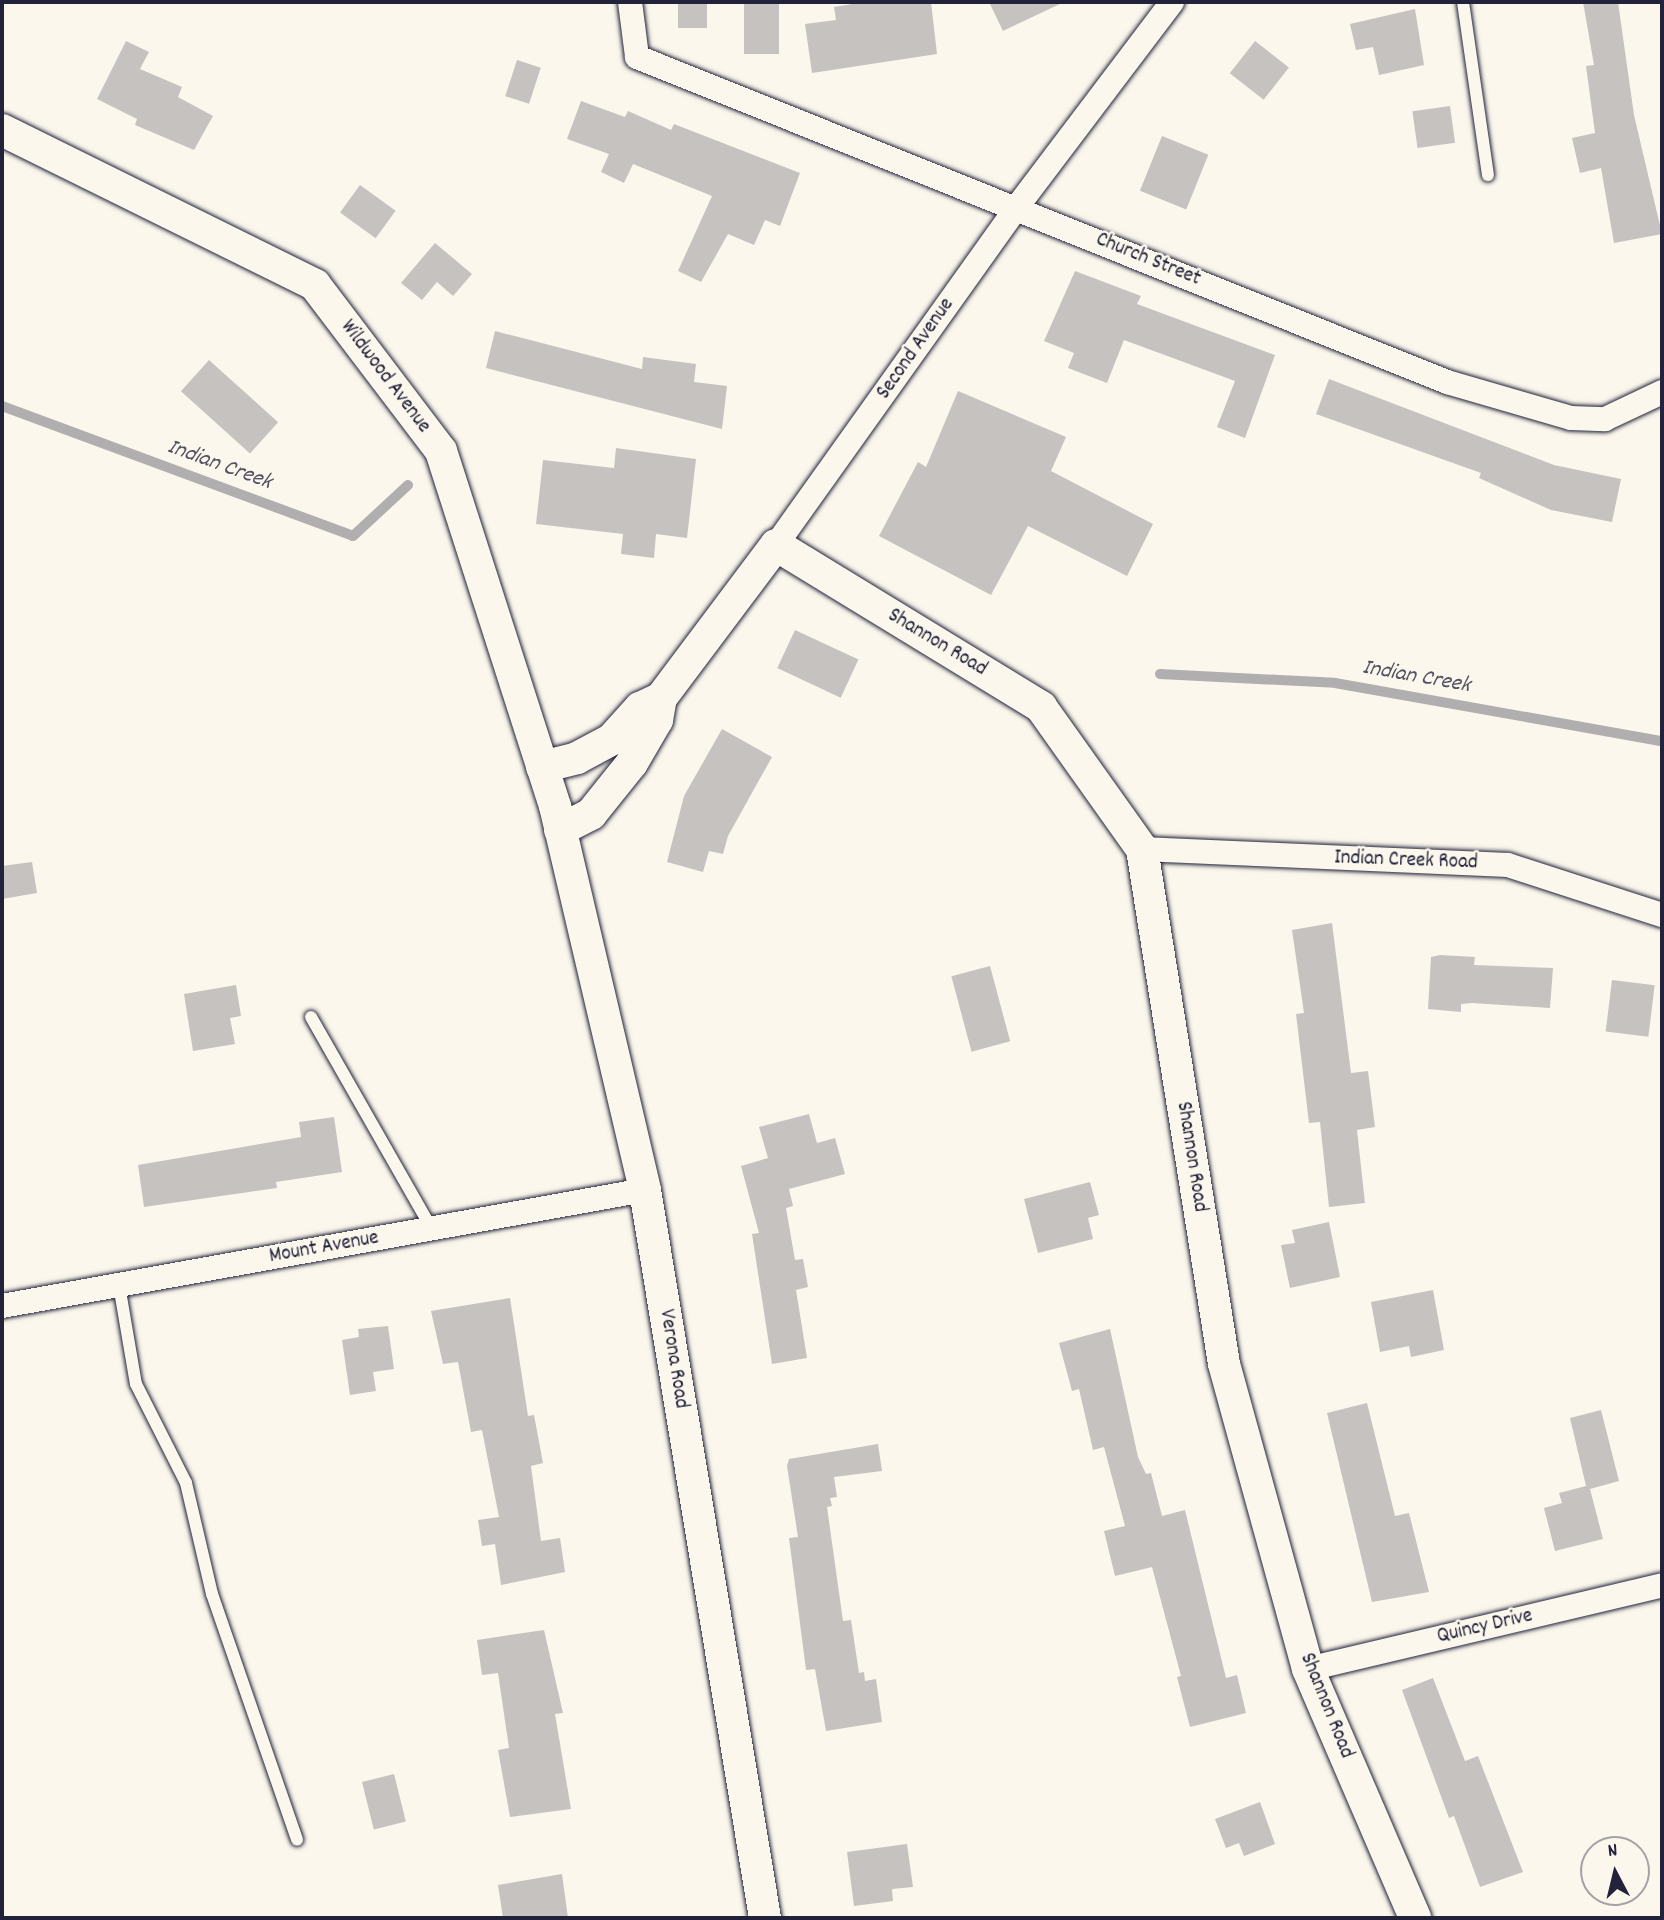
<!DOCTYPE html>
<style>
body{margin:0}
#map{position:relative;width:1664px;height:1920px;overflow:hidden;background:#fbf7ec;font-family:Dekko,sans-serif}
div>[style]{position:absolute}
.stream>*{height:10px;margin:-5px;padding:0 5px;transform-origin:5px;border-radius:5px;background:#b1aeb0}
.building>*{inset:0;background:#c6c2c0;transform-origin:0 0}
.roads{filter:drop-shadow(0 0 2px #22223b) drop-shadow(0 0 2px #22223b)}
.service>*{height:12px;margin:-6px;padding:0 6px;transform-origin:6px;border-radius:6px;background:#fbf7ec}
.minor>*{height:24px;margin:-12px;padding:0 12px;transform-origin:12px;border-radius:12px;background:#fbf7ec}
.tertiary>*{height:32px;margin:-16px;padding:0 16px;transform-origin:16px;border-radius:16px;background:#fbf7ec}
span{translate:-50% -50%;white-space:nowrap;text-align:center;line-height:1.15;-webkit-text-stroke:5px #fbf7ec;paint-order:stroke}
.street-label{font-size:21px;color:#22223b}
.water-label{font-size:23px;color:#545364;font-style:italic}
.frame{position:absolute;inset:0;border:4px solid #22223b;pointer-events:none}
.north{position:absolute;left:1580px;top:1836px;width:70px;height:70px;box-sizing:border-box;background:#fbf7ec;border:2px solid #a4a2a5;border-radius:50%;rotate:353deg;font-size:19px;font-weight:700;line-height:28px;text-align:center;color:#22223b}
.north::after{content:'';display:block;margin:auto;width:24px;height:32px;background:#22223b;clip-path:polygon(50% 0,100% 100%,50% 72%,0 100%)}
</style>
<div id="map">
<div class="stream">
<i style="left:2px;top:406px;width:374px;rotate:20.3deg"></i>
<i style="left:353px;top:536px;width:75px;rotate:-42.8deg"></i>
<i style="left:1160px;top:674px;width:175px;rotate:2.9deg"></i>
<i style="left:1335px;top:683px;width:332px;rotate:10.1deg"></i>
</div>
<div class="building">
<i style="left:678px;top:2px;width:29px;height:26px"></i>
<i style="left:744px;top:2px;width:35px;height:52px"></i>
<i style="clip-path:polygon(865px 2px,931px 2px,937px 54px,812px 73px,805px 24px,836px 20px,834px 7px)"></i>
<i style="clip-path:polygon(989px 2px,1064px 2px,1003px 31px)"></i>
<i style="clip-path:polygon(1583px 2px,1618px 2px,1634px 115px,1662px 234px,1614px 243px,1601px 168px,1580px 173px,1572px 138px,1595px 133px,1586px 66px,1594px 65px)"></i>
<i style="clip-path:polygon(1415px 9px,1424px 65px,1379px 75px,1373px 47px,1356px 50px,1350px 24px)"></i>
<i style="clip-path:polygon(126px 41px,149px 52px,140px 69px,182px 87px,178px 97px,213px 116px,194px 150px,135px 125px,137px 119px,97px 99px)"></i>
<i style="left:1255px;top:41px;width:43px;height:41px;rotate:38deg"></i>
<i style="left:517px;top:60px;width:25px;height:38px;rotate:18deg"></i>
<i style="clip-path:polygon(581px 101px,625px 117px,628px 111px,671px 130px,674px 124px,800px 173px,780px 226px,765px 220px,754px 245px,728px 234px,701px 282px,678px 271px,712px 196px,633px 164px,624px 183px,601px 172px,609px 154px,567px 139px)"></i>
<i style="left:1450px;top:106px;width:37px;height:38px;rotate:82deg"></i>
<i style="left:1162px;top:136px;width:50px;height:59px;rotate:22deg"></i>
<i style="left:360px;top:185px;width:44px;height:34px;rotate:36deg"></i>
<i style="clip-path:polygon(435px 243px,472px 274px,453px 296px,437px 282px,422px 300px,401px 283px)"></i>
<i style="clip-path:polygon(1075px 271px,1141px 296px,1137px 304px,1275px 355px,1245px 438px,1217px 427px,1235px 381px,1124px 340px,1107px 383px,1068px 368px,1074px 353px,1044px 341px)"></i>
<i style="clip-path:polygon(495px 331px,642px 369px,643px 357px,696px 364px,694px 382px,727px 386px,722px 429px,486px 368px)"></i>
<i style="left:209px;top:360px;width:93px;height:42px;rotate:42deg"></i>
<i style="clip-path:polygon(1329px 379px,1554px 465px,1621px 479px,1612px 522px,1551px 510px,1479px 478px,1481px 473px,1316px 414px)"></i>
<i style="clip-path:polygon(958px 391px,1066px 437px,1051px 471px,1153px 524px,1127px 576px,1028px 526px,991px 595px,879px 536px,918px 462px,926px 467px)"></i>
<i style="clip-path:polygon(616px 448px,696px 459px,687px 538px,656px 534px,654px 558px,621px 554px,623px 534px,536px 524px,543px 460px,614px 468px)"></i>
<i style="left:795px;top:630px;width:70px;height:42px;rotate:25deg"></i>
<i style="clip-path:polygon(722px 729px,772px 757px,728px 836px,723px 854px,709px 851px,703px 872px,667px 862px,684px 796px)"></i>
<i style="clip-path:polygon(32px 862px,37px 893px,2px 899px,2px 866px)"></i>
<i style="clip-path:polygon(1332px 923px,1351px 1073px,1368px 1071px,1375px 1127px,1357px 1130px,1365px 1203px,1329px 1207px,1320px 1122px,1309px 1123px,1296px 1014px,1304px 1013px,1292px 930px)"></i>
<i style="clip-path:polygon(1440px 955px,1475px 957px,1474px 965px,1553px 968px,1550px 1008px,1472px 1003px,1461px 1004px,1461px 1012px,1428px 1009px,1431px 957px)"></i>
<i style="left:990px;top:966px;width:78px;height:40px;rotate:75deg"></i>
<i style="left:1612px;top:980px;width:43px;height:52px;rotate:7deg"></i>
<i style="clip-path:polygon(236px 985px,241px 1016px,230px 1018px,235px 1044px,193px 1051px,184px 994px)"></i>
<i style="clip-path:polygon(809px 1114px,817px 1143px,835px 1138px,845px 1174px,789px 1189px,793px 1206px,786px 1208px,795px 1260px,803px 1259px,808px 1287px,796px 1290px,807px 1358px,772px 1364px,752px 1234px,759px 1233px,741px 1166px,768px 1158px,759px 1127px)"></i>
<i style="clip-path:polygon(334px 1117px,342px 1172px,276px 1182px,277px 1188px,144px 1207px,138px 1165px,301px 1137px,299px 1122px)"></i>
<i style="clip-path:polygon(1090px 1182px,1099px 1215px,1088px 1218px,1093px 1239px,1038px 1253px,1024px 1199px)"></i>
<i style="clip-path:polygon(1329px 1222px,1340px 1277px,1290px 1288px,1281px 1245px,1295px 1243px,1292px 1230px)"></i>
<i style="clip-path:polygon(1433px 1290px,1444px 1350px,1411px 1357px,1409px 1346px,1380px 1352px,1371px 1302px)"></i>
<i style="clip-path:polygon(510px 1298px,528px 1416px,534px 1415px,543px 1463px,531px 1466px,541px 1541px,560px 1538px,565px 1572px,501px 1585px,495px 1544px,482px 1546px,478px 1520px,499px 1517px,482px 1430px,471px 1432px,458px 1362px,443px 1364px,431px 1311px)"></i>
<i style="clip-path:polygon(388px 1326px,394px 1369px,373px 1372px,376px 1391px,350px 1395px,342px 1340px,359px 1337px,358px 1329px)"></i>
<i style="clip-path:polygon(1110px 1329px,1138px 1457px,1146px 1474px,1151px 1473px,1162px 1516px,1185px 1510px,1226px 1678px,1237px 1675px,1246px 1713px,1190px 1727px,1177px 1677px,1181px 1676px,1152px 1567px,1115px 1576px,1104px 1531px,1125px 1526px,1104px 1447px,1093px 1450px,1079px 1389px,1072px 1391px,1059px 1343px)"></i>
<i style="clip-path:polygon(1367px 1403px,1395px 1516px,1409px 1513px,1429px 1592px,1372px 1602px,1327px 1413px)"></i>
<i style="clip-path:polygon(1601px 1410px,1619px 1481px,1590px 1489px,1603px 1539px,1555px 1551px,1544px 1508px,1562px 1503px,1559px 1493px,1586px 1486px,1570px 1418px)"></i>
<i style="clip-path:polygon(878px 1444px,882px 1471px,834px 1477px,837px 1497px,830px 1498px,832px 1506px,827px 1507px,843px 1621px,851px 1620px,859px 1673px,864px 1672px,865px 1681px,876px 1679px,882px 1722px,826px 1731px,815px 1669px,806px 1670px,789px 1538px,798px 1537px,787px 1466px,789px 1459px)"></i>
<i style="clip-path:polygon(544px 1630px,563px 1713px,555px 1714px,571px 1809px,510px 1817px,498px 1750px,509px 1748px,498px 1673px,482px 1675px,477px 1640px)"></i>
<i style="clip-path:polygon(1433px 1678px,1465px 1761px,1478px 1756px,1523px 1872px,1480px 1887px,1454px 1816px,1449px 1818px,1402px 1690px)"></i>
<i style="left:394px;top:1774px;width:49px;height:33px;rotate:76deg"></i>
<i style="clip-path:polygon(1260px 1802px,1275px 1844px,1244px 1856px,1239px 1843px,1226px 1848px,1215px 1819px)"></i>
<i style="clip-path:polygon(907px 1844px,913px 1887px,892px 1889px,893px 1901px,854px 1906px,847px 1852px)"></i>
<i style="clip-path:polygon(562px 1874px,568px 1918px,503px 1918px,498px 1885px)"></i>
</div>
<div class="roads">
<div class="service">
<i style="left:1463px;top:2px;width:175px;rotate:81.8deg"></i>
<i style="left:311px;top:1017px;width:244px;rotate:60.3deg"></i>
<i style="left:119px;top:1285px;width:100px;rotate:80.3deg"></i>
<i style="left:136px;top:1384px;width:111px;rotate:63.2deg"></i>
<i style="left:186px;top:1483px;width:114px;rotate:76.8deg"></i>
<i style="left:212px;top:1594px;width:260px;rotate:70.9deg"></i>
</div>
<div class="minor">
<i style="left:630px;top:2px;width:55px;rotate:82.7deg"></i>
<i style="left:637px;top:57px;width:873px;rotate:21.86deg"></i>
<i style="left:1447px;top:382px;width:129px;rotate:16.2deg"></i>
<i style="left:1571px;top:418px;width:34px;rotate:2deg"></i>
<i style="left:1605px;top:419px;width:63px;rotate:-25.3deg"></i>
<i style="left:776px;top:545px;width:415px;rotate:-54.5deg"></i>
<i style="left:1017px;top:207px;width:257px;rotate:-52.9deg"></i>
<i style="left:1142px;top:849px;width:366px;rotate:2.5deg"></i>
<i style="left:1508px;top:865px;width:162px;rotate:18deg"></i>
<i style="left:2px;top:1306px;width:653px;rotate:-10.23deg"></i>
<i style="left:1308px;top:1669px;width:364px;rotate:-13.3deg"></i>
</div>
<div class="tertiary">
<i style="left:2px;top:130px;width:349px;rotate:26.3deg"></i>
<i style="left:315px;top:285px;width:208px;rotate:52.8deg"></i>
<i style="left:441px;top:451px;width:373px;rotate:72.2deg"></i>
<i style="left:555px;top:806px;width:394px;rotate:76.8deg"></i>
<i style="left:645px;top:1190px;width:738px;rotate:80.64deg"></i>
<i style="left:542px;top:767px;width:36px;rotate:-14deg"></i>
<i style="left:577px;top:758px;width:40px;rotate:-28deg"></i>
<i style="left:612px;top:739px;width:42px;rotate:-47.9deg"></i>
<i style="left:640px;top:708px;width:23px;rotate:-25deg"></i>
<i style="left:560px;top:830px;width:35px;rotate:-27deg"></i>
<i style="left:591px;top:814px;width:65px;rotate:-51.2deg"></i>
<i style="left:632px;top:763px;width:50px;rotate:-59.8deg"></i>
<i style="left:657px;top:720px;width:22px;rotate:-80deg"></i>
<i style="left:661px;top:698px;width:191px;rotate:-53.1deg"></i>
<i style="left:776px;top:545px;width:311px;rotate:31.4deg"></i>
<i style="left:1041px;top:707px;width:174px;rotate:54.6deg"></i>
<i style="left:1142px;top:849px;width:521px;rotate:80.95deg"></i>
<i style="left:1224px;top:1364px;width:316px;rotate:74.6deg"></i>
<i style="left:1308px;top:1669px;width:271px;rotate:66.7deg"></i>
</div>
</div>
<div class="street-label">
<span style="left:1148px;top:260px;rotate:22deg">Church Street</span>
<span style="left:916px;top:349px;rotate:-55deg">Second Avenue</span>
<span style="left:385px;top:377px;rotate:53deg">Wildwood Avenue</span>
<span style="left:937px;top:643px;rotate:31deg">Shannon Road</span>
<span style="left:1406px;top:861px;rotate:2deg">Indian Creek Road</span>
<span style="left:1191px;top:1157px;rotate:81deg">Shannon Road</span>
<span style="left:324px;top:1248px;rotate:-10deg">Mount Avenue</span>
<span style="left:673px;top:1359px;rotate:81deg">Verona Road</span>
<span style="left:1485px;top:1627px;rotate:-13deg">Quincy Drive</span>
<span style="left:1326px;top:1706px;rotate:68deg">Shannon Road</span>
</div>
<div class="water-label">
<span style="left:219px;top:466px;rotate:20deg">Indian Creek</span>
<span style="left:1416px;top:678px;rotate:10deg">Indian Creek</span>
</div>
<div class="frame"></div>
<div class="north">N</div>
</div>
